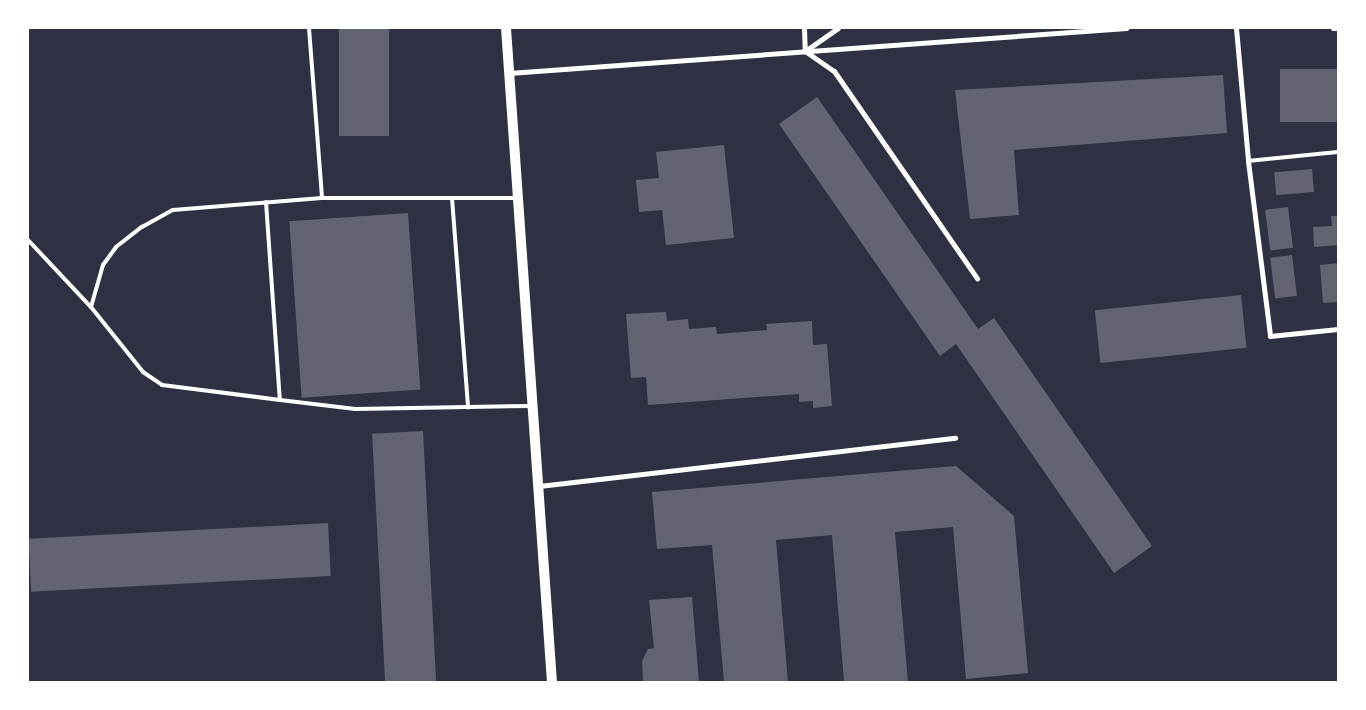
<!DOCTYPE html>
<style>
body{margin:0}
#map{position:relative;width:1366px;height:710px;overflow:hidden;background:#2d3142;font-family:"Roboto Condensed",sans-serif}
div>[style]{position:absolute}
.building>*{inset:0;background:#626471;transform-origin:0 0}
.service>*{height:4px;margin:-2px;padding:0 2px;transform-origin:2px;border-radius:2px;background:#fff}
.minor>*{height:5px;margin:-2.5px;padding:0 2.5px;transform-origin:2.5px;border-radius:2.5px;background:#fff}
.secondary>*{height:10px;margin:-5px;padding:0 5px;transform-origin:5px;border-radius:5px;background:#fff}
span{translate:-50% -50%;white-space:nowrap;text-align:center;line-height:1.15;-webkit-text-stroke:4px #fff;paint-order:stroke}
.frame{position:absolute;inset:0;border:29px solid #fff;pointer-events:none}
</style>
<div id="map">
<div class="building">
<i style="left:339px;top:28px;width:50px;height:108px"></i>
<i style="left:1338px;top:69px;width:53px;height:58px;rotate:90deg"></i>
<i style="clip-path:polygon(1223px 75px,1227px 133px,1014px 150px,1019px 215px,970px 219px,955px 90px)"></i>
<i style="clip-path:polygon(817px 97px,978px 329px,994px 318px,1152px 546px,1114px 573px,956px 344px,940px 356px,779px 124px)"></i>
<i style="clip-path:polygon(724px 145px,734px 238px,666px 245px,662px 210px,639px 212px,636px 180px,659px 178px,656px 152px)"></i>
<i style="left:1312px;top:169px;width:23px;height:38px;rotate:85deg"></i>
<i style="left:1288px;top:207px;width:41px;height:23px;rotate:83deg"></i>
<i style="left:408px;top:213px;width:177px;height:119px;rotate:86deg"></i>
<i style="clip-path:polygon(1331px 216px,1338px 216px,1338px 245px,1314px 247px,1313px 227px,1332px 226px)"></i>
<i style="left:1292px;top:255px;width:41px;height:22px;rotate:83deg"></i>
<i style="clip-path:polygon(1338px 263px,1338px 302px,1323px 303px,1320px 265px)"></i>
<i style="left:1241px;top:295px;width:53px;height:147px;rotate:84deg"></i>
<i style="clip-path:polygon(666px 312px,667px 321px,688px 319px,689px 329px,716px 327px,717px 334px,767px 330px,766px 324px,812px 321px,813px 345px,827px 344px,832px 406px,813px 408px,813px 401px,799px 402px,799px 394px,648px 405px,646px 377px,631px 378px,626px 314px)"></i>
<i style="left:423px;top:431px;width:251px;height:51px;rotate:87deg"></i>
<i style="clip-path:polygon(956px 466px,1014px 516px,1028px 673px,966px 679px,953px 527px,895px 532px,908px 682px,844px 682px,832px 535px,776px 540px,788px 682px,724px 682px,712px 545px,657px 549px,652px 492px)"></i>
<i style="left:328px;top:523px;width:53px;height:300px;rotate:87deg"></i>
<i style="clip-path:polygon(692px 597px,699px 682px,643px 682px,642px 661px,648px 649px,654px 648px,649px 600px)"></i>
</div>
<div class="service">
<i style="left:309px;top:28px;width:170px;rotate:85.6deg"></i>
<i style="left:1248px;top:161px;width:90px;rotate:-5.7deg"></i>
<i style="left:452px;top:198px;width:210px;rotate:85.6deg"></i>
<i style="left:266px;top:202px;width:198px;rotate:86deg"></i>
<i style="left:280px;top:400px;width:76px;rotate:6.8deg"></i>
<i style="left:355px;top:409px;width:177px;rotate:-1deg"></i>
<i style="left:28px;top:240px;width:92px;rotate:46.8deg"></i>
<i style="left:91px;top:307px;width:83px;rotate:51.3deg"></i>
<i style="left:143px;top:372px;width:23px;rotate:34deg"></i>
<i style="left:162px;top:385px;width:119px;rotate:7.2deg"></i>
<i style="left:91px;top:307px;width:44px;rotate:-74.1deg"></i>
<i style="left:103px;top:265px;width:22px;rotate:-54deg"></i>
<i style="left:116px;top:247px;width:33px;rotate:-38deg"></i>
<i style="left:142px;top:227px;width:35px;rotate:-29deg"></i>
<i style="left:173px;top:210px;width:149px;rotate:-4.6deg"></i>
<i style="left:322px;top:198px;width:196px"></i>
</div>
<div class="minor">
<i style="left:804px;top:28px;width:23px;rotate:88deg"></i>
<i style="left:1236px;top:28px;width:134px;rotate:84.8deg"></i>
<i style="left:1248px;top:161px;width:176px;rotate:82.8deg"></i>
<i style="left:1270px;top:336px;width:68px;rotate:-5.9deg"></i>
<i style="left:1333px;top:28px;width:5px"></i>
<i style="left:805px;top:51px;width:35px;rotate:35deg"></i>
<i style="left:834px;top:71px;width:252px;rotate:55.4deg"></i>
<i style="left:805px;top:51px;width:40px;rotate:-34.9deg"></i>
<i style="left:509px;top:73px;width:619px;rotate:-4.17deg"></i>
<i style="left:539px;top:486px;width:419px;rotate:-6.6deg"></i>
</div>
<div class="secondary">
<i style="left:506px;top:28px;width:656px;rotate:85.98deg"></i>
</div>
<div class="frame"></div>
</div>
